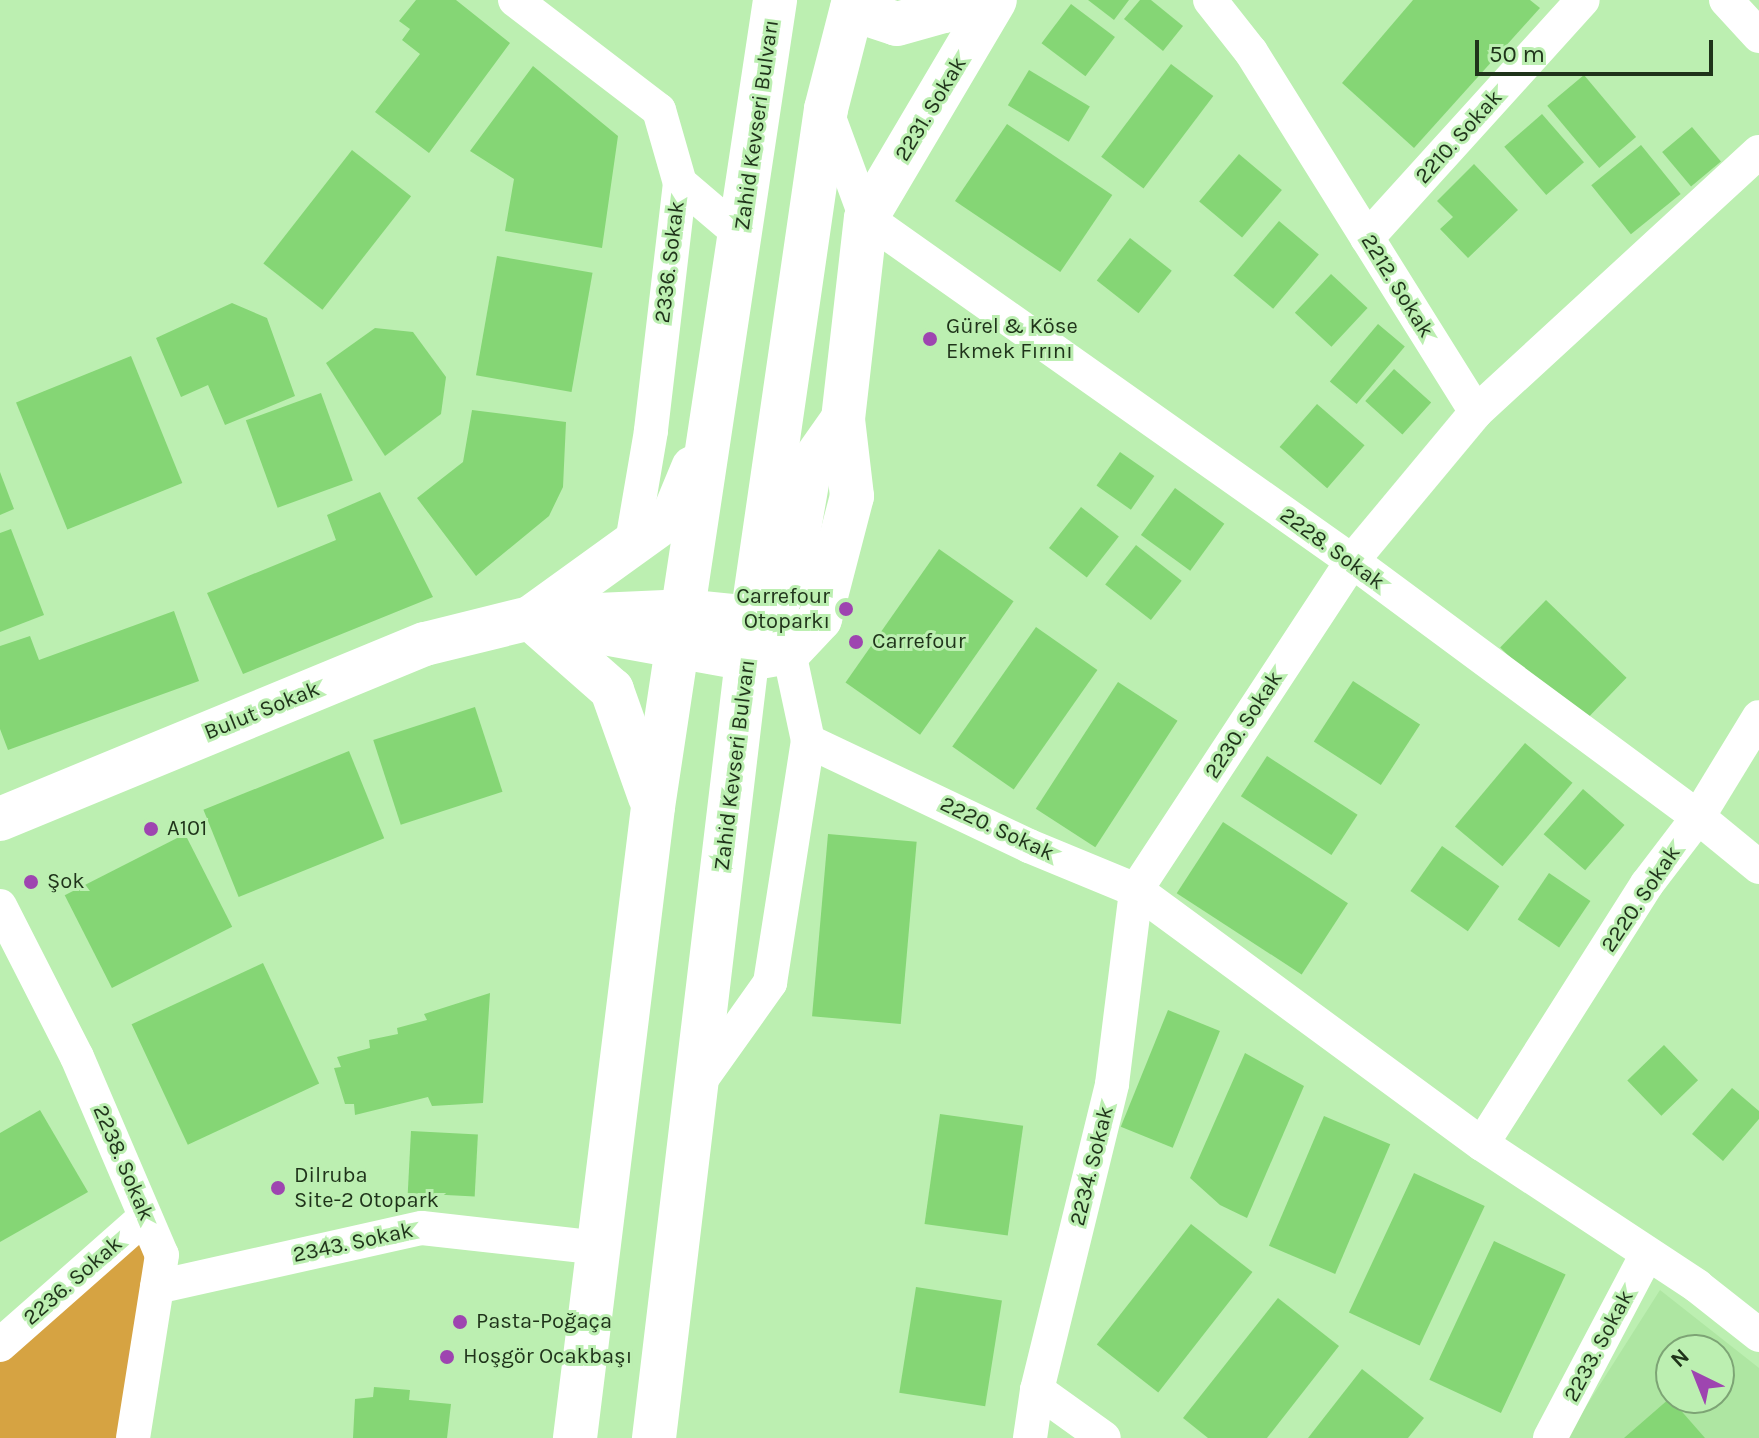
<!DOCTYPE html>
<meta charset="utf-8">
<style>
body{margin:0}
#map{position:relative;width:1759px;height:1438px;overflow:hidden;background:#bcefb1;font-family:Karla,sans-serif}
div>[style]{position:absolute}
.built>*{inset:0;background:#aee6a2}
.green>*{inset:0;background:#d6a342}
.building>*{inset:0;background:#85d675;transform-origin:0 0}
.street>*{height:34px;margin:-17px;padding:0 17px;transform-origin:17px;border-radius:17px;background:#fff}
.secondary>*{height:44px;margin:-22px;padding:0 22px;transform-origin:22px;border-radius:22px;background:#fff}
.primary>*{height:44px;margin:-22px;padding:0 22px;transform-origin:22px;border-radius:22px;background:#fff}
.dots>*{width:22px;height:22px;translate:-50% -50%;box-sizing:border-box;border:4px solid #bcefb1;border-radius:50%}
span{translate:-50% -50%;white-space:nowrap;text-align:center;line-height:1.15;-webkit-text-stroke:6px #bcefb1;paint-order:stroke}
.street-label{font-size:22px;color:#1f331a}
.poi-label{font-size:22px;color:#1f331a}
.left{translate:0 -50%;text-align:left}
.right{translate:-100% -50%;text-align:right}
.north{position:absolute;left:1655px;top:1334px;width:80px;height:80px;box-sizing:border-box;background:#bcefb1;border:2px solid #7da475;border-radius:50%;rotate:317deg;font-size:22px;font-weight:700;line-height:32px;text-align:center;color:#1f331a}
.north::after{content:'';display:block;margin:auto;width:28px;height:36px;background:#9e45b0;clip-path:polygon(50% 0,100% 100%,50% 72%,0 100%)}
.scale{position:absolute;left:1475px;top:40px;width:238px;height:36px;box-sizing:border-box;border:4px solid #1f331a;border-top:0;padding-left:10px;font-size:24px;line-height:28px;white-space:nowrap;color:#1f331a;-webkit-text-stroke:6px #bcefb1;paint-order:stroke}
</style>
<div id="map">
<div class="built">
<i style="clip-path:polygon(evenodd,1660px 1290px,1759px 1368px,1759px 1438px,1566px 1438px,1660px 1290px,1671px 1350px,1719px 1350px,1719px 1398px,1671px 1398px,1671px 1350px)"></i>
</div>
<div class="green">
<i style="clip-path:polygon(145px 1217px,162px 1255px,133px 1438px,0 1438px,0 1345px)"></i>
</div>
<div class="building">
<i style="clip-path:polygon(416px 0,456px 0,510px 43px,429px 153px,375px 112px,420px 54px,402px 40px,410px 29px,399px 21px)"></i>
<i style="clip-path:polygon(1088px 0,1129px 0,1114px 20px)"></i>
<i style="clip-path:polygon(1140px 0,1151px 0,1183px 26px,1163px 51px,1124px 19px)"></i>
<i style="clip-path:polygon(1413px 0,1530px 0,1540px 8px,1414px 148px,1342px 83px)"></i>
<i style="left:1071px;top:4px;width:55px;height:49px;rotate:37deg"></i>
<i style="left:1171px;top:64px;width:53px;height:116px;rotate:37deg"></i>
<i style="clip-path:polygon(533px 66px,618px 136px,602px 248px,505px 231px,514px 179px,470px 151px)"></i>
<i style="left:1029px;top:70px;width:71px;height:41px;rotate:31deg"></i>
<i style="left:1584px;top:75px;width:81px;height:48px;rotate:50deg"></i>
<i style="left:1542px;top:114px;width:64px;height:50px;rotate:49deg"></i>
<i style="left:1007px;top:124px;width:127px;height:93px;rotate:34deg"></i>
<i style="left:1692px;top:127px;width:45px;height:39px;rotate:50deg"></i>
<i style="left:1641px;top:145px;width:63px;height:64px;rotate:51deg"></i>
<i style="left:352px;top:150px;width:75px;height:144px;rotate:38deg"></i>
<i style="left:1239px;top:154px;width:56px;height:62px;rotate:40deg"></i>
<i style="clip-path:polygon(1474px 164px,1518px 210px,1468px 258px,1440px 229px,1453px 217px,1437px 201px)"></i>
<i style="left:1279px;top:221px;width:52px;height:71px;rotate:40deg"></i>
<i style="left:1130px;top:238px;width:53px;height:54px;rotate:38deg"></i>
<i style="left:497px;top:256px;width:97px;height:121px;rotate:10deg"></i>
<i style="left:1331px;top:274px;width:50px;height:53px;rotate:43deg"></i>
<i style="clip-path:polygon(232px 303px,267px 318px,295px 396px,225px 425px,208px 385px,181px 397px,156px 338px)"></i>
<i style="left:1378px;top:324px;width:35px;height:75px;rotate:40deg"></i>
<i style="clip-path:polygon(375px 328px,413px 332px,446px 377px,441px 414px,385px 456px,326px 363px)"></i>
<i style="left:131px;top:356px;width:137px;height:124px;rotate:68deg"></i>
<i style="left:1394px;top:369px;width:50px;height:43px;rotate:42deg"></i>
<i style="left:321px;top:393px;width:93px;height:80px;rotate:70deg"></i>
<i style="left:1317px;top:404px;width:63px;height:57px;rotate:41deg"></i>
<i style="clip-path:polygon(472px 410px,566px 422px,563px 487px,549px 516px,476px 576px,417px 498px,463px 462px)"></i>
<i style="left:1120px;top:452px;width:42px;height:41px;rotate:35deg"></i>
<i style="clip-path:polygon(0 472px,14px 509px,0 515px)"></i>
<i style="left:1175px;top:488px;width:61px;height:58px;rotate:36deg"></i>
<i style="clip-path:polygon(380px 492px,433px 597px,243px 674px,207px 593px,336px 540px,327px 515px)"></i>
<i style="left:1081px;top:507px;width:48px;height:52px;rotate:38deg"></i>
<i style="clip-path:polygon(11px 529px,44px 615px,0 632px,0 533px)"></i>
<i style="left:1136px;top:545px;width:58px;height:50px;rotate:38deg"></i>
<i style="left:939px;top:549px;width:91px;height:163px;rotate:35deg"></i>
<i style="left:1546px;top:600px;width:112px;height:66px;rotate:44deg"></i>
<i style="clip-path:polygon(174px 611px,199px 681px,8px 750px,0 729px,0 646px,30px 636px,39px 660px)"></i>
<i style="left:1036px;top:627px;width:75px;height:146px;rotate:35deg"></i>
<i style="left:1353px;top:681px;width:80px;height:72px;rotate:33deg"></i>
<i style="left:1118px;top:682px;width:71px;height:151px;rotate:33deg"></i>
<i style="left:475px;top:707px;width:89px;height:107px;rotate:72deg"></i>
<i style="left:1525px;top:743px;width:62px;height:109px;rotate:40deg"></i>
<i style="left:349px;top:751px;width:94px;height:157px;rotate:68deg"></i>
<i style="left:1267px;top:756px;width:108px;height:48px;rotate:33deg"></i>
<i style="left:1583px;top:789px;width:55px;height:60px;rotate:41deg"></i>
<i style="left:1223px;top:822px;width:149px;height:85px;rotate:33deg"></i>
<i style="left:185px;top:834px;width:104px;height:135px;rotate:63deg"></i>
<i style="left:828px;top:834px;width:89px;height:183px;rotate:5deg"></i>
<i style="left:1442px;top:846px;width:70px;height:55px;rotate:35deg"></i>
<i style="left:1549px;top:873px;width:50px;height:56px;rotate:34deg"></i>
<i style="left:263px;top:963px;width:133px;height:145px;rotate:65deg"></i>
<i style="clip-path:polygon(490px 993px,483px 1103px,432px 1106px,428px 1097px,355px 1115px,354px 1104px,345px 1104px,334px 1068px,341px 1067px,337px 1057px,370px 1048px,369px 1040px,398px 1034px,397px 1028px,427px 1020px,424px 1014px)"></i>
<i style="left:1168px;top:1010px;width:56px;height:126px;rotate:22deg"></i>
<i style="left:1664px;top:1045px;width:49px;height:51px;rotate:46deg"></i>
<i style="clip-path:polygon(1245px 1053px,1304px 1086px,1247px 1218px,1220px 1205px,1190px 1178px)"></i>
<i style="clip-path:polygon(1732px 1088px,1759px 1111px,1759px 1119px,1723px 1161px,1692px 1134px)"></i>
<i style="clip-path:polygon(40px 1110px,88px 1192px,0 1242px,0 1133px)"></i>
<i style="left:940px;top:1114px;width:84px;height:111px;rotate:8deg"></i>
<i style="left:1324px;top:1116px;width:72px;height:141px;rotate:23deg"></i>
<i style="left:411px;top:1131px;width:67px;height:62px;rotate:3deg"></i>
<i style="left:1414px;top:1173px;width:78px;height:154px;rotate:25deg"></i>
<i style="left:1191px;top:1224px;width:78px;height:153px;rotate:38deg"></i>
<i style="left:1494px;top:1241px;width:79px;height:153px;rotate:25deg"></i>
<i style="left:916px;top:1287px;width:87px;height:107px;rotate:9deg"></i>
<i style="clip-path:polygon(1278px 1298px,1339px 1346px,1267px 1438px,1208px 1438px,1183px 1418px)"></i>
<i style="clip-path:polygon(1362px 1369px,1424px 1418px,1408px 1438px,1308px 1438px)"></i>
<i style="clip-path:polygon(374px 1387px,410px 1390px,409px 1400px,451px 1404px,447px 1438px,353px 1438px,355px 1399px,373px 1397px)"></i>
<i style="clip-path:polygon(1670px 1398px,1705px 1438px,1624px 1438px)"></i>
</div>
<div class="street">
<i style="left:515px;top:0;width:181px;rotate:37.4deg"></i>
<i style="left:659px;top:110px;width:76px;rotate:74deg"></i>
<i style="left:680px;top:183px;width:250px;rotate:96.7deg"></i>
<i style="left:651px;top:431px;width:119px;rotate:99.7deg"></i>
<i style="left:1726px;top:0;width:49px;rotate:47.5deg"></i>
<i style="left:827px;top:112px;width:113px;rotate:69.8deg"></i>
<i style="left:866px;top:218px;width:595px;rotate:35.21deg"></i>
<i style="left:1352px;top:561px;width:430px;rotate:36.5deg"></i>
<i style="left:1698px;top:817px;width:117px;rotate:-58.6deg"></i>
<i style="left:680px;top:183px;width:80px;rotate:40.4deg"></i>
<i style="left:1367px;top:238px;width:321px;rotate:-47.8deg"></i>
<i style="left:1476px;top:412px;width:384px;rotate:-42.6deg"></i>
<i style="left:789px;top:652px;width:91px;rotate:77.9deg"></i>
<i style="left:0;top:906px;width:169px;rotate:63deg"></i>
<i style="left:77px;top:1057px;width:215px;rotate:66.8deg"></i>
<i style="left:162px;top:1255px;width:185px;rotate:99deg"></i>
<i style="left:696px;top:1087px;width:128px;rotate:-54.6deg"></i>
<i style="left:770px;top:983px;width:245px;rotate:-81.1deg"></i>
<i style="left:808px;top:741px;width:245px;rotate:25.4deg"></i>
<i style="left:1029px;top:846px;width:116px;rotate:22.4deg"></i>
<i style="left:1136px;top:890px;width:429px;rotate:36.3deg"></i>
<i style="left:1482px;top:1144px;width:308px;rotate:-57.6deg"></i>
<i style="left:1647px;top:884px;width:84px;rotate:-52.7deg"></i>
<i style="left:1698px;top:817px;width:79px;rotate:39.3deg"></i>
<i style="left:1482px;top:1144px;width:258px;rotate:33.4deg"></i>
<i style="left:1697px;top:1286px;width:79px;rotate:38.3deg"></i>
<i style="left:157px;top:1287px;width:271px;rotate:-12.6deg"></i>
<i style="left:422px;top:1228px;width:178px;rotate:6.4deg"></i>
<i style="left:0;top:1345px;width:193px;rotate:-41.4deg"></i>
<i style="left:1037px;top:1390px;width:82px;rotate:35.6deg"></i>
<i style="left:1030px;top:1438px;width:49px;rotate:-81.7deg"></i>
<i style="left:1037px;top:1390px;width:315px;rotate:-76.2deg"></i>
<i style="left:1112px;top:1084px;width:195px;rotate:-82.9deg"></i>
<i style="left:1136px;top:890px;width:394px;rotate:-56.7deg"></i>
<i style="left:1352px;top:561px;width:194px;rotate:-50.2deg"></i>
<i style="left:1476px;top:412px;width:425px;rotate:-122deg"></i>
<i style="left:1251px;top:52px;width:66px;rotate:-128.3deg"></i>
<i style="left:1550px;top:1438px;width:208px;rotate:-62.2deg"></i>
</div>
<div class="secondary">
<i style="left:852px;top:9px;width:47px;rotate:18.4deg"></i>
<i style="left:897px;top:24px;width:49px;rotate:-15.5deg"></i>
<i style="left:944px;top:11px;width:19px;rotate:-35deg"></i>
<i style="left:588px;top:630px;width:163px;rotate:10.3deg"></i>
<i style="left:748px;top:659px;width:42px;rotate:-9.7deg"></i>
<i style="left:789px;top:652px;width:45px;rotate:-46.8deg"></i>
<i style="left:820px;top:619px;width:127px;rotate:-75.4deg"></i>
<i style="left:852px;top:496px;width:78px;rotate:-96.7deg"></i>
<i style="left:843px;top:419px;width:202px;rotate:-83.5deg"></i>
<i style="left:866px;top:218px;width:253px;rotate:-59.4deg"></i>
<i style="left:0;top:819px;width:460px;rotate:-22.4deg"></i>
<i style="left:425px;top:644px;width:108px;rotate:-13.9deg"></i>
<i style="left:530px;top:618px;width:152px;rotate:-2.6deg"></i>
<i style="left:682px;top:611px;width:70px;rotate:5.7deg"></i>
<i style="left:752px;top:618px;width:31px;rotate:-32deg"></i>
<i style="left:778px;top:602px;width:48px;rotate:-70.4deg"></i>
<i style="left:794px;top:557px;width:92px;rotate:-80deg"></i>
<i style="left:810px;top:466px;width:57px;rotate:-54.9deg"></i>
</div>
<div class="primary">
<i style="left:650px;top:797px;width:114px;rotate:-109.6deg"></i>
<i style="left:612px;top:690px;width:109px;rotate:-138.7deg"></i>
<i style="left:530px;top:618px;width:178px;rotate:-35.8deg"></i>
<i style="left:674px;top:514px;width:50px;rotate:-67.6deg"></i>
<i style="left:575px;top:1438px;width:636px;rotate:-82.95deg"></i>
<i style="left:653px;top:807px;width:816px;rotate:-81.4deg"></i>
<i style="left:654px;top:1438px;width:826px;rotate:-83.18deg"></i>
<i style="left:752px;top:618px;width:514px;rotate:-81.73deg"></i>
<i style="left:826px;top:109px;width:113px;rotate:-75.6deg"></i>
</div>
<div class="dots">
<i style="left:930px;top:339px;background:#9e45b0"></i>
<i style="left:846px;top:609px;background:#9e45b0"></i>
<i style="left:856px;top:642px;background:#9e45b0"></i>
<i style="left:151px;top:829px;background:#9e45b0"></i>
<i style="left:31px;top:882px;background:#9e45b0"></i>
<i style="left:278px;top:1188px;background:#9e45b0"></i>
<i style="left:460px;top:1322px;background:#9e45b0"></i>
<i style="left:447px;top:1357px;background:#9e45b0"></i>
</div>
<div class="street-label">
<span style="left:931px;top:109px;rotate:-59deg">2231. Sokak</span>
<span style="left:757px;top:125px;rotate:-82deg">Zahid Kevseri Bulvarı</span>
<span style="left:1459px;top:137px;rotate:-48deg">2210. Sokak</span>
<span style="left:670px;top:262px;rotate:-83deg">2336. Sokak</span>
<span style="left:1397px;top:286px;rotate:58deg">2212. Sokak</span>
<span style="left:1332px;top:549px;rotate:36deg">2228. Sokak</span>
<span style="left:262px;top:711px;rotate:-22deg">Bulut Sokak</span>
<span style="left:1244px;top:725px;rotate:-57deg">2230. Sokak</span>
<span style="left:735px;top:765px;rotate:-83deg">Zahid Kevseri Bulvarı</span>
<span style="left:997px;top:829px;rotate:25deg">2220. Sokak</span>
<span style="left:1641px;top:899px;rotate:-56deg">2220. Sokak</span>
<span style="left:123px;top:1163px;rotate:67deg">2238. Sokak</span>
<span style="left:1092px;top:1166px;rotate:-76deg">2234. Sokak</span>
<span style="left:353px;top:1243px;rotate:-12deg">2343. Sokak</span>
<span style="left:73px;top:1281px;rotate:-41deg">2236. Sokak</span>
<span style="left:1599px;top:1346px;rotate:-62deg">2233. Sokak</span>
</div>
<div class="poi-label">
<span class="left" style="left:946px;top:339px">Gürel &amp; Köse<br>Ekmek Fırını</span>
<span class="right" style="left:830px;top:609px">Carrefour<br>Otoparkı</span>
<span class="left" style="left:872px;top:642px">Carrefour</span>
<span class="left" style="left:167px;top:829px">A101</span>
<span class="left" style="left:47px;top:882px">Şok</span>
<span class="left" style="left:294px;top:1188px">Dilruba<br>Site-2 Otopark</span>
<span class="left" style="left:476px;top:1322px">Pasta-Poğaça</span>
<span class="left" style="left:463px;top:1357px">Hoşgör Ocakbaşı</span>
</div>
<div class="north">N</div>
<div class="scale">50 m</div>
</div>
